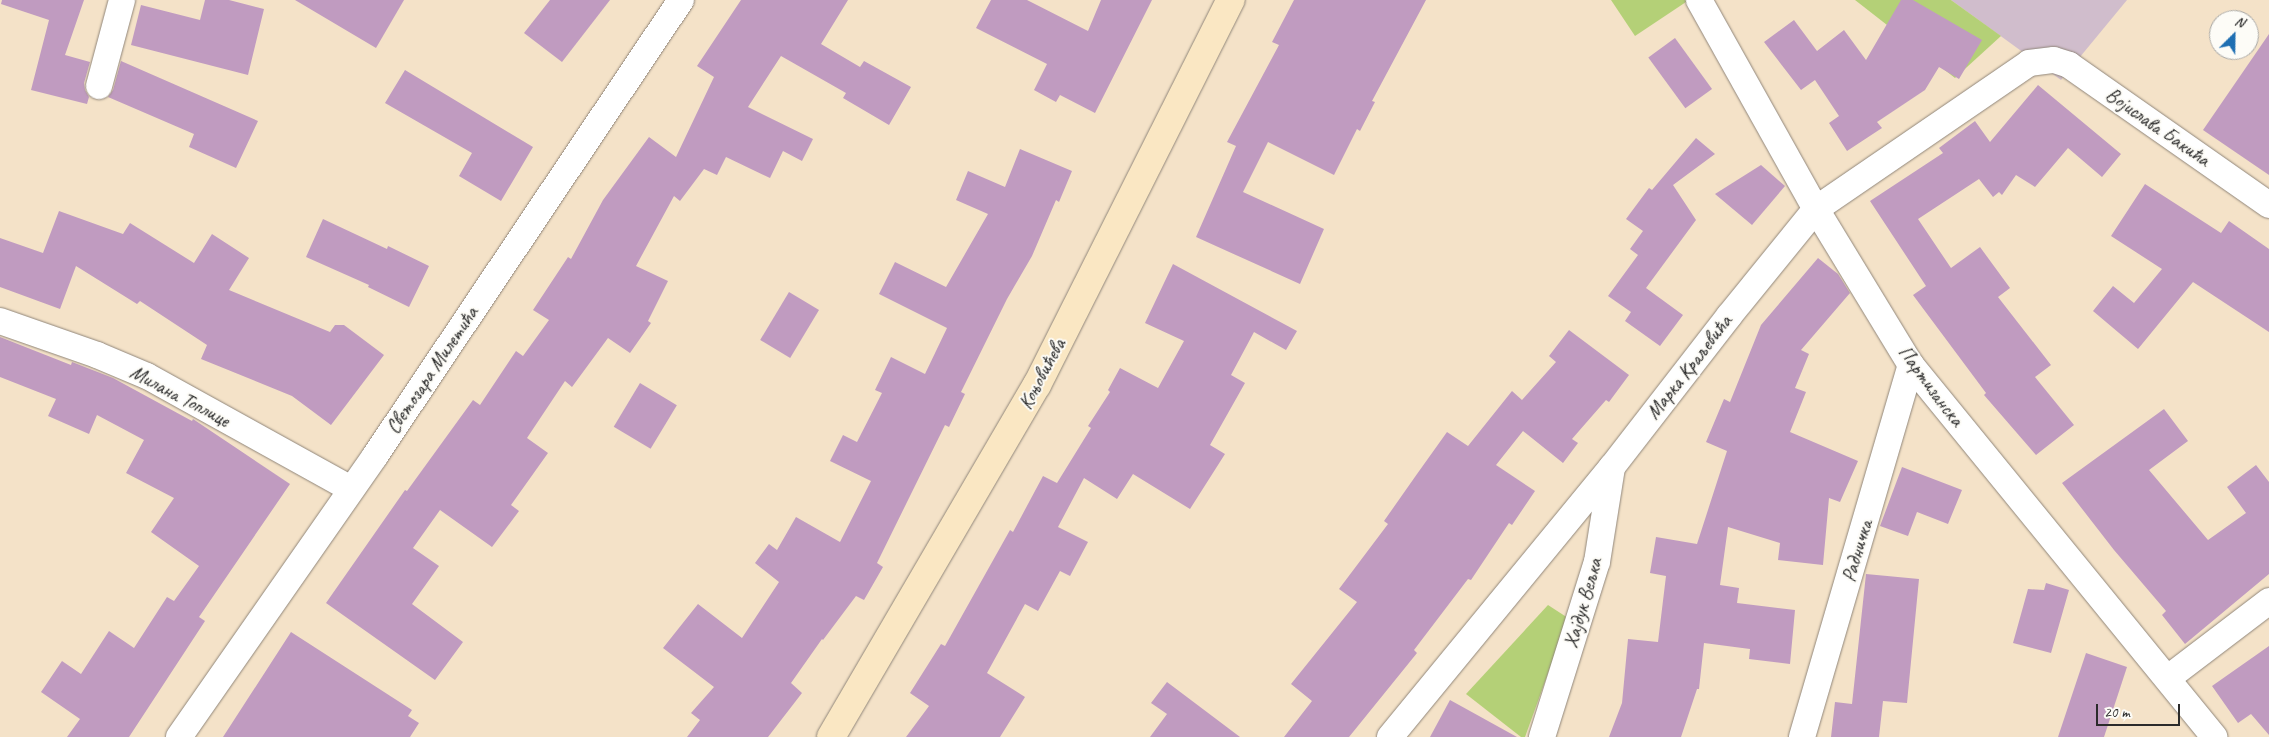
<!DOCTYPE html>
<meta charset="utf-8">
<style>
body{margin:0}
#map{position:relative;width:2269px;height:737px;overflow:hidden;background:#f4e2c8;font-family:Caveat,sans-serif}
div>[style]{position:absolute}
.industrial>*{inset:0;background:#d0bdcc}
.green>*{inset:0;background:#b4d077}
.building>*{inset:0;background:#c09bc0;transform-origin:0 0}
.roads{filter:drop-shadow(0 0 1px #90867a) drop-shadow(0 0 1px #90867a)}
.street>*{height:26px;margin:-13px;padding:0 13px;transform-origin:13px;border-radius:13px;background:#fff}
.secondary>*{height:28px;margin:-14px;padding:0 14px;transform-origin:14px;border-radius:14px;background:#fae7c3}
span{translate:-50% -50%;white-space:nowrap;text-align:center;line-height:1.15;-webkit-text-stroke:4px #fdfcf7;paint-order:stroke}
.street-label{font-size:20px;color:#2b2b2b}
.north{position:absolute;left:2209px;top:10px;width:50px;height:50px;box-sizing:border-box;background:#fdfcf7;border:1px solid #a9a8a5;border-radius:50%;rotate:23deg;font-size:14px;font-weight:700;line-height:20px;text-align:center;color:#2b2b2b}
.north::after{content:'';display:block;margin:auto;width:18px;height:22px;background:#1f6fb2;clip-path:polygon(50% 0,100% 100%,50% 72%,0 100%)}
.scale{position:absolute;left:2096px;top:704px;width:84px;height:22px;box-sizing:border-box;border:2px solid #2b2b2b;border-top:0;padding-left:6px;font-size:15px;line-height:18px;white-space:nowrap;color:#2b2b2b;-webkit-text-stroke:4px #fdfcf7;paint-order:stroke}
</style>
<div id="map">
<div class="industrial">
<i style="clip-path:polygon(1951px 0,2127px 0,2061px 80px)"></i>
</div>
<div class="green">
<i style="clip-path:polygon(1611px 0,1689px 0,1635px 36px)"></i>
<i style="clip-path:polygon(1855px 0,1951px 0,2001px 36px,1955px 78px)"></i>
<i style="clip-path:polygon(1548px 605px,1568px 618px,1525px 737px,1521px 737px,1466px 694px)"></i>
</div>
<div class="building">
<i style="clip-path:polygon(2px 0,84px 0,65px 55px,90px 62px,84px 83px,85px 90px,89px 97px,87px 104px,31px 90px,49px 20px,1px 4px)"></i>
<i style="clip-path:polygon(205px 0,229px 0,264px 9px,248px 75px,131px 45px,141px 5px,200px 20px)"></i>
<i style="clip-path:polygon(295px 0,404px 0,376px 48px)"></i>
<i style="clip-path:polygon(550px 0,610px 0,562px 62px,524px 33px)"></i>
<i style="clip-path:polygon(741px 0,848px 0,821px 44px,860px 67px,864px 61px,911px 87px,889px 125px,843px 98px,846px 93px,781px 56px,748px 107px,813px 139px,802px 161px,783px 151px,770px 178px,726px 157px,717px 175px,704px 169px,680px 201px,674px 196px,636px 266px,668px 281px,648px 321px,651px 323px,630px 353px,608px 338px,572px 387px,565px 381px,527px 438px,548px 453px,511px 505px,519px 511px,492px 547px,440px 510px,413px 548px,439px 566px,412px 604px,463px 642px,435px 680px,326px 603px,405px 490px,407px 491px,473px 400px,480px 405px,516px 351px,523px 356px,549px 320px,533px 310px,568px 257px,571px 259px,603px 200px,649px 137px,676px 157px,714px 77px,697px 66px)"></i>
<i style="clip-path:polygon(991px 0,1027px 0,1088px 31px,1101px 0,1152px 0,1095px 113px,1060px 95px,1056px 102px,1034px 90px,1047px 64px,976px 28px)"></i>
<i style="clip-path:polygon(1294px 0,1426px 0,1372px 101px,1375px 102px,1360px 131px,1357px 129px,1334px 175px,1268px 142px,1243px 192px,1324px 229px,1300px 284px,1196px 237px,1236px 146px,1227px 142px,1279px 45px,1272px 42px)"></i>
<i style="clip-path:polygon(1901px 0,1913px 0,1982px 40px,1959px 79px,1939px 67px,1925px 90px,1877px 122px,1882px 128px,1847px 151px,1829px 123px,1839px 116px,1815px 80px,1801px 90px,1764px 42px,1794px 20px,1817px 51px,1844px 30px,1866px 60px)"></i>
<i style="clip-path:polygon(2269px 34px,2269px 175px,2203px 130px)"></i>
<i style="left:1675px;top:38px;width:63px;height:33px;rotate:54deg"></i>
<i style="clip-path:polygon(121px 61px,258px 121px,236px 168px,189px 147px,194px 134px,108px 97px,113px 90px)"></i>
<i style="clip-path:polygon(405px 70px,533px 147px,501px 201px,459px 176px,472px 153px,385px 103px)"></i>
<i style="clip-path:polygon(2038px 85px,2121px 154px,2102px 177px,2068px 148px,2035px 187px,2016px 175px,2002px 195px,1999px 192px,1993px 197px,1979px 179px,1918px 219px,1951px 268px,1980px 247px,2010px 288px,1998px 297px,2051px 365px,2035px 377px,2074px 425px,2036px 455px,1984px 395px,1986px 393px,1913px 295px,1926px 286px,1870px 201px,1943px 153px,1939px 148px,1975px 121px,1990px 142px)"></i>
<i style="clip-path:polygon(1696px 138px,1715px 154px,1673px 185px,1696px 220px,1646px 288px,1683px 315px,1660px 346px,1625px 321px,1631px 312px,1608px 296px,1638px 255px,1630px 249px,1643px 231px,1626px 219px,1649px 188px,1652px 190px)"></i>
<i style="clip-path:polygon(1020px 149px,1072px 171px,1059px 202px,1056px 200px,1032px 256px,1007px 299px,961px 392px,965px 394px,949px 427px,945px 425px,877px 563px,883px 567px,864px 600px,856px 596px,823px 640px,822px 639px,791px 683px,802px 693px,768px 737px,687px 737px,700px 720px,691px 713px,714px 687px,663px 648px,698px 604px,742px 638px,779px 582px,755px 563px,769px 544px,777px 550px,796px 517px,840px 542px,871px 481px,830px 461px,843px 435px,857px 442px,882px 393px,875px 390px,891px 357px,925px 374px,947px 328px,879px 294px,895px 262px,946px 287px,988px 214px,956px 200px,968px 171px,1005px 187px)"></i>
<i style="clip-path:polygon(1761px 165px,1785px 186px,1752px 225px,1715px 194px)"></i>
<i style="clip-path:polygon(2145px 184px,2221px 233px,2229px 221px,2269px 249px,2269px 332px,2193px 282px,2138px 349px,2093px 311px,2113px 286px,2134px 303px,2162px 269px,2111px 236px)"></i>
<i style="clip-path:polygon(59px 211px,123px 234px,130px 223px,194px 263px,212px 234px,249px 258px,229px 290px,330px 332px,335px 325px,344px 325px,384px 355px,331px 425px,292px 396px,201px 359px,207px 345px,140px 301px,137px 304px,76px 266px,60px 309px,0 287px,0 238px,43px 253px)"></i>
<i style="clip-path:polygon(323px 219px,387px 249px,388px 246px,429px 266px,409px 307px,368px 287px,369px 285px,306px 257px)"></i>
<i style="clip-path:polygon(1818px 258px,1838px 274px,1850px 293px,1801px 350px,1809px 354px,1795px 388px,1806px 392px,1790px 432px,1858px 461px,1840px 502px,1829px 498px,1823px 565px,1778px 560px,1780px 543px,1728px 527px,1720px 585px,1739px 588px,1737px 603px,1795px 610px,1790px 664px,1749px 659px,1750px 649px,1704px 643px,1699px 689px,1697px 689px,1681px 737px,1609px 737px,1622px 703px,1628px 639px,1658px 642px,1666px 576px,1650px 573px,1656px 537px,1697px 544px,1727px 451px,1706px 442px,1724px 399px,1730px 402px,1761px 325px)"></i>
<i style="clip-path:polygon(1173px 264px,1297px 331px,1286px 350px,1254px 332px,1231px 375px,1245px 383px,1210px 445px,1225px 454px,1190px 509px,1133px 474px,1117px 499px,1084px 478px,1058px 527px,1088px 542px,1070px 576px,1060px 571px,1038px 611px,1025px 604px,987px 673px,1025px 697px,1000px 737px,906px 737px,929px 706px,910px 693px,941px 644px,945px 646px,1010px 530px,1013px 532px,1043px 476px,1057px 483px,1091px 428px,1088px 426px,1110px 392px,1108px 390px,1120px 368px,1158px 388px,1184px 341px,1145px 323px)"></i>
<i style="left:789px;top:292px;width:35px;height:56px;rotate:31deg"></i>
<i style="clip-path:polygon(1569px 330px,1629px 375px,1609px 402px,1606px 400px,1572px 439px,1578px 443px,1563px 463px,1523px 431px,1496px 465px,1535px 491px,1512px 525px,1509px 523px,1471px 580px,1468px 579px,1414px 650px,1417px 653px,1349px 737px,1284px 737px,1312px 701px,1291px 684px,1357px 602px,1339px 589px,1388px 524px,1384px 521px,1417px 474px,1447px 432px,1468px 446px,1512px 391px,1522px 400px,1556px 362px,1549px 356px)"></i>
<i style="clip-path:polygon(0 337px,71px 365px,72px 362px,113px 378px,192px 421px,193px 419px,290px 484px,199px 617px,205px 621px,129px 737px,67px 737px,80px 719px,41px 692px,62px 661px,81px 674px,109px 631px,134px 648px,167px 597px,174px 601px,199px 566px,151px 532px,174px 498px,126px 473px,144px 440px,97px 415px,89px 434px,48px 416px,56px 399px,0 377px)"></i>
<i style="left:640px;top:383px;width:43px;height:51px;rotate:31deg"></i>
<i style="clip-path:polygon(2164px 409px,2188px 441px,2149px 470px,2208px 540px,2246px 513px,2227px 487px,2256px 465px,2269px 482px,2269px 574px,2185px 644px,2162px 615px,2166px 611px,2114px 550px,2062px 483px)"></i>
<i style="clip-path:polygon(1902px 467px,1962px 490px,1948px 524px,1917px 512px,1908px 536px,1880px 526px)"></i>
<i style="clip-path:polygon(1866px 574px,1919px 579px,1907px 703px,1883px 701px,1879px 737px,1831px 737px,1835px 702px,1852px 704px)"></i>
<i style="clip-path:polygon(2046px 583px,2069px 590px,2051px 653px,2013px 643px,2028px 589px,2044px 590px)"></i>
<i style="clip-path:polygon(291px 632px,412px 710px,408px 716px,419px 723px,410px 737px,223px 737px)"></i>
<i style="clip-path:polygon(2269px 646px,2269px 735px,2251px 714px,2238px 723px,2212px 686px)"></i>
<i style="clip-path:polygon(2086px 653px,2127px 667px,2104px 737px,2058px 737px)"></i>
<i style="clip-path:polygon(1167px 682px,1240px 737px,1150px 737px,1167px 714px,1151px 703px)"></i>
<i style="clip-path:polygon(1450px 700px,1517px 737px,1430px 737px)"></i>
</div>
<div class="roads">
<div class="street">
<i style="left:1699px;top:0;width:240px;rotate:60.8deg"></i>
<i style="left:1816px;top:209px;width:183px;rotate:58.7deg"></i>
<i style="left:1911px;top:365px;width:480px;rotate:50.8deg"></i>
<i style="left:99px;top:86px;width:89px;rotate:-75deg"></i>
<i style="left:0;top:321px;width:103px;rotate:19.3deg"></i>
<i style="left:97px;top:355px;width:54px;rotate:22.8deg"></i>
<i style="left:147px;top:376px;width:233px;rotate:29deg"></i>
<i style="left:2168px;top:678px;width:127px;rotate:-37.3deg"></i>
<i style="left:179px;top:737px;width:343px;rotate:-55.1deg"></i>
<i style="left:375px;top:456px;width:549px;rotate:-56.14deg"></i>
<i style="left:1390px;top:737px;width:350px;rotate:-50.6deg"></i>
<i style="left:1612px;top:467px;width:191px;rotate:-52.2deg"></i>
<i style="left:1729px;top:316px;width:138px;rotate:-50.9deg"></i>
<i style="left:1816px;top:209px;width:258px;rotate:-34.4deg"></i>
<i style="left:2029px;top:63px;width:25px;rotate:-7deg"></i>
<i style="left:2054px;top:60px;width:16px;rotate:18deg"></i>
<i style="left:2069px;top:65px;width:244px;rotate:35deg"></i>
<i style="left:1542px;top:737px;width:183px;rotate:-72.6deg"></i>
<i style="left:1597px;top:562px;width:96px;rotate:-81deg"></i>
<i style="left:1802px;top:737px;width:388px;rotate:-73.7deg"></i>
</div>
<div class="secondary">
<i style="left:831px;top:737px;width:408px;rotate:-59.7deg"></i>
<i style="left:1037px;top:385px;width:431px;rotate:-63.3deg"></i>
</div>
</div>
<div class="street-label">
<span style="left:2158px;top:127px;rotate:35deg">Војислава Бакића</span>
<span style="left:1689px;top:367px;rotate:-52deg">Марка Краљевића</span>
<span style="left:432px;top:370px;rotate:-56deg">Светозара Милетића</span>
<span style="left:1042px;top:374px;rotate:-62deg">Коњовићева</span>
<span style="left:1931px;top:386px;rotate:53deg">Партизанска</span>
<span style="left:180px;top:396px;rotate:28deg">Милана Топлице</span>
<span style="left:1857px;top:551px;rotate:-74deg">Радничка</span>
<span style="left:1583px;top:603px;rotate:-74deg">Хајдук Вељка</span>
</div>
<div class="north">N</div>
<div class="scale">20 m</div>
</div>
